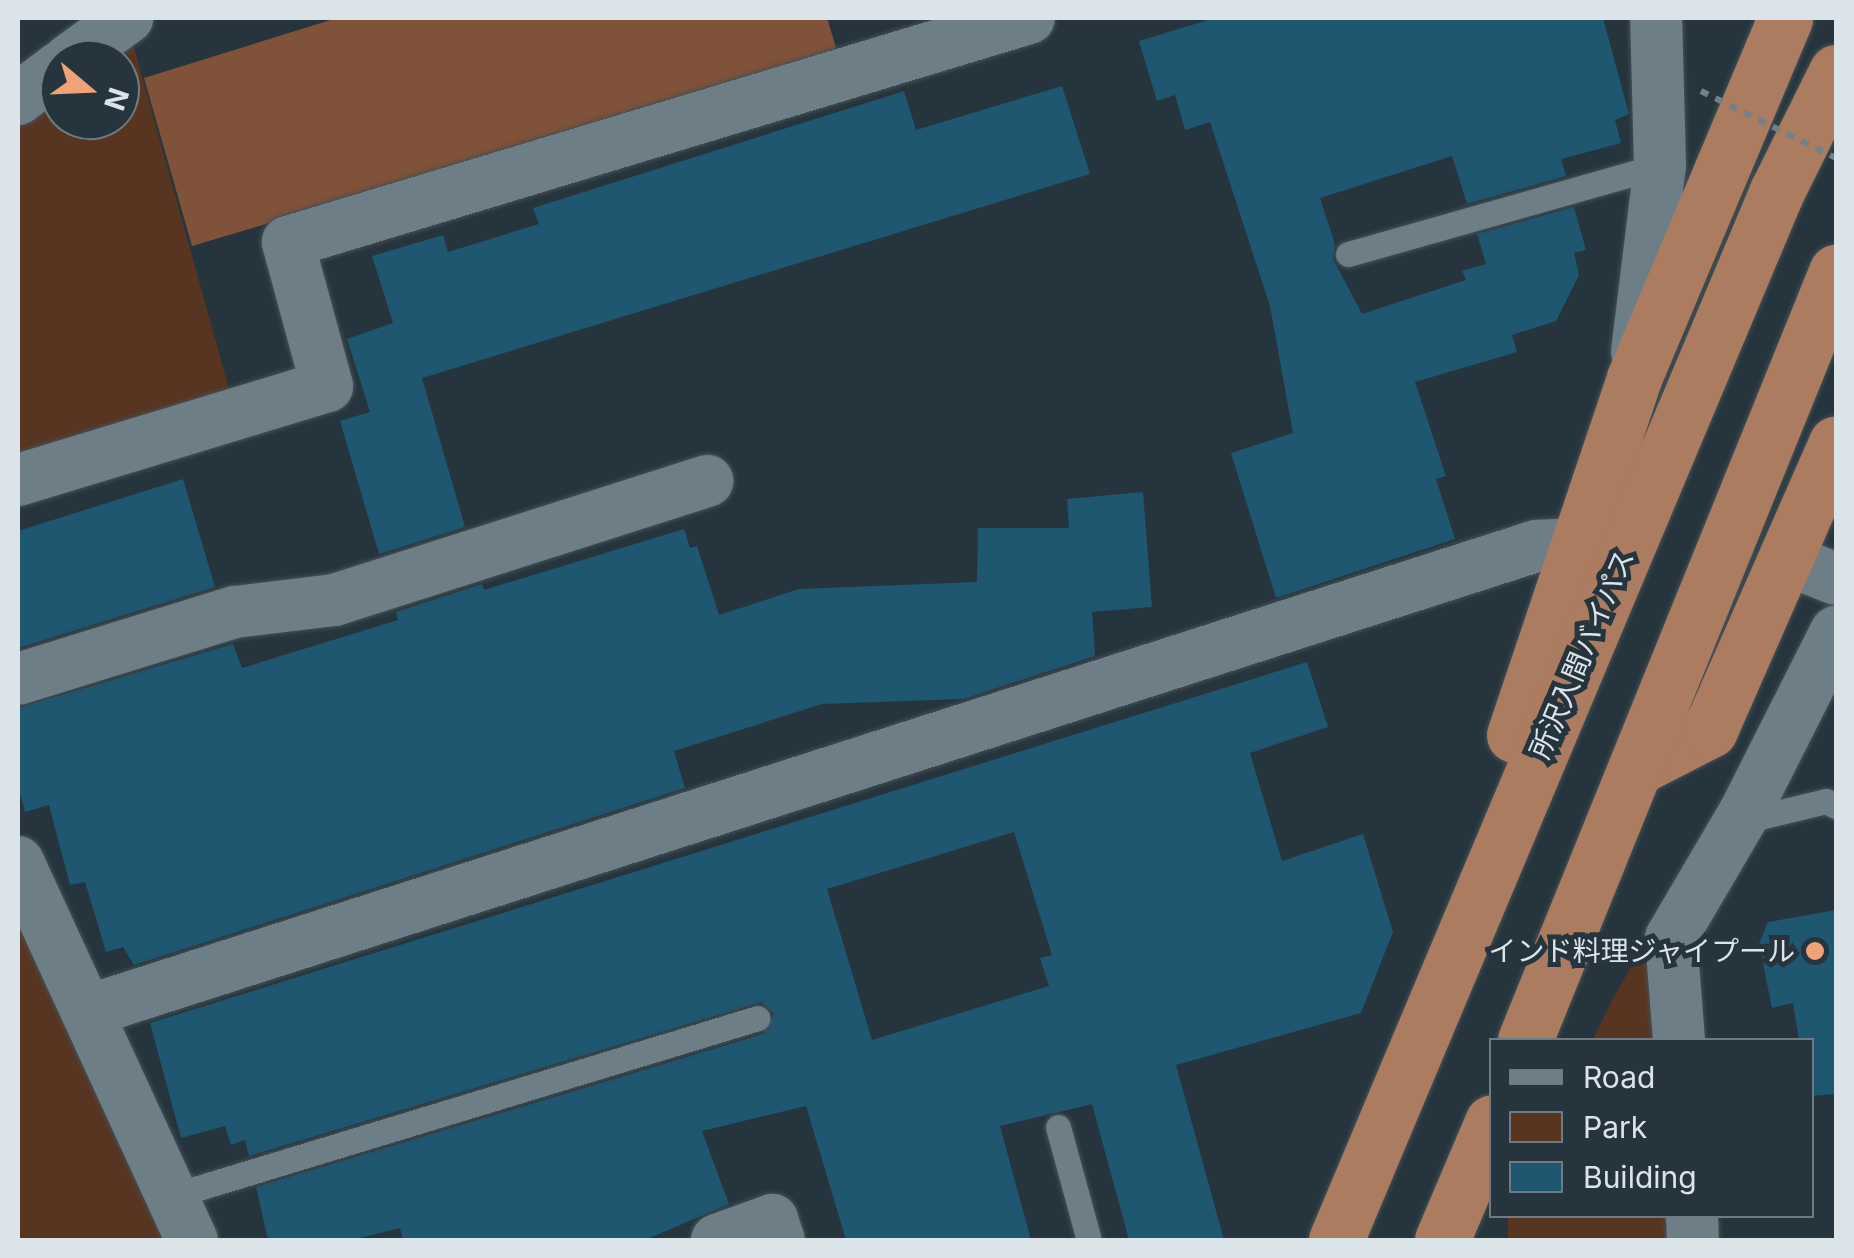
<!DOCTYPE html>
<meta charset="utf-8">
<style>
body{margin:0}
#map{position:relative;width:1854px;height:1258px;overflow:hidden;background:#26353d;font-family:Inter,"Noto Sans JP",sans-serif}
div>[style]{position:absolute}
.green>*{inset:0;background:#583521;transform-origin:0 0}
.forest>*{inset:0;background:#7f5239}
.building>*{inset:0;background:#1f5670}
.roads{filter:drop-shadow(0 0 2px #445056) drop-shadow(0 0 2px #445056)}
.service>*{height:25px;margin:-12.5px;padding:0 12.5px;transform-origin:12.5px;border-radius:12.5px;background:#6e7e87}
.minor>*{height:52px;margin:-26px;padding:0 26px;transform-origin:26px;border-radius:26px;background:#6e7e87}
.trunk>*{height:55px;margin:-27.5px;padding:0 27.5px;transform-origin:27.5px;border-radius:27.5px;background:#ac7c60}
.path-bridge>*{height:6px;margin-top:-3px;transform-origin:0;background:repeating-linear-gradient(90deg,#748087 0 8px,transparent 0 16px)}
.dots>*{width:28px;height:28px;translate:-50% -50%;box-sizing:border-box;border:5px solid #26353d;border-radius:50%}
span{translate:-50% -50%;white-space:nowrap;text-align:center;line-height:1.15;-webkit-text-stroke:10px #26353d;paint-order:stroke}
.street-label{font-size:28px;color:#dbe4e9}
.poi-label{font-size:28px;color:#dbe4e9}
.right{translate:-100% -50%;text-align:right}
.frame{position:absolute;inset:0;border:20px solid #dbe4e9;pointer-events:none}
.legend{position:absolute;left:1489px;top:1038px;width:325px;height:180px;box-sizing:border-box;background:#26353d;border:2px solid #6e7b82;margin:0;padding:12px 18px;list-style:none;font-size:30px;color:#dbe4e9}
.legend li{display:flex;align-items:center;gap:20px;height:50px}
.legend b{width:50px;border:2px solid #6e7b82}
.north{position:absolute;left:40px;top:40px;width:100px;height:100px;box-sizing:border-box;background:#26353d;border:2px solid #6e7b82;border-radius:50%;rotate:109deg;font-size:28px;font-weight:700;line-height:40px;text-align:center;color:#dbe4e9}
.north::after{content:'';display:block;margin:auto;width:35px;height:45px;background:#f0a378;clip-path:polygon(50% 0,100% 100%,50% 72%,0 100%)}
</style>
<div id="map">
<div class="green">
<i style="clip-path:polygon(132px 40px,231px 396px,18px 461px,18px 127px,60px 94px,60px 120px,120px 120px,120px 60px,105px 60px)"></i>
<i style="clip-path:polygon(18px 901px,171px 1240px,18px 1240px)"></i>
<i style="clip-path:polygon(1651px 931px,1662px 1040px,1593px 1040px,1610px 1004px)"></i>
<i style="left:1508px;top:1216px;width:165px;height:27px"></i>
</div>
<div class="forest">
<i style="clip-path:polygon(337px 18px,827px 18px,838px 54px,192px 246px,144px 78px)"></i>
</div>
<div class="building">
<i style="clip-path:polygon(1215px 18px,1603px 18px,1629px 114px,1615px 120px,1621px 143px,1561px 159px,1566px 176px,1467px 204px,1452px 156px,1320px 198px,1335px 244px,1333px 259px,1362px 314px,1466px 280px,1462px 271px,1486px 264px,1477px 234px,1574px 207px,1586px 250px,1574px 253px,1579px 275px,1556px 321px,1512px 335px,1517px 352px,1415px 382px,1446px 476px,1436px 479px,1455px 539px,1276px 598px,1231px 453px,1293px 433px,1270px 306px,1210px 122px,1185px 130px,1175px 95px,1157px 101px,1139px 41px)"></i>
<i style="clip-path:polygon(1062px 86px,1090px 174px,422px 378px,465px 527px,379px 554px,340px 421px,370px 412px,347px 339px,393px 323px,372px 256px,443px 235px,448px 252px,539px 224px,533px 208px,904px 91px,916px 130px)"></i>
<i style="clip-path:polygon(183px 479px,215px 587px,18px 648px,18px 531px)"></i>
<i style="clip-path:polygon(1143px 492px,1152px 607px,1092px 612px,1095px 656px,963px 699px,822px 704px,674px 751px,685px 788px,134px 965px,123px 947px,106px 952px,85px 882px,70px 885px,49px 805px,25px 812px,18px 786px,18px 708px,233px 644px,242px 668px,398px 620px,396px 612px,482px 584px,484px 590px,684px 529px,690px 548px,697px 546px,719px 615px,799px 589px,977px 582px,978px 528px,1069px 528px,1067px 499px)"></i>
<i style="clip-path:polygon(evenodd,1307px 662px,1328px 727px,1250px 753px,1282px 861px,1363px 834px,1393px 932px,1361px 1013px,1176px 1065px,1224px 1240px,1129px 1240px,1092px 1104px,1000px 1126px,1031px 1240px,846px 1240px,806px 1106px,702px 1131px,729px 1204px,645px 1240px,403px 1240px,400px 1228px,352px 1240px,268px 1240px,256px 1187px,763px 1034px,774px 1014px,761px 1002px,249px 1156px,245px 1140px,231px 1145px,225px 1126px,181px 1138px,150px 1023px,1307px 662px,1014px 832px,1052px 955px,1040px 958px,1049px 986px,872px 1040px,827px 889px,1014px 832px)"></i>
<i style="clip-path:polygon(1836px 910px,1836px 1094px,1812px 1096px,1812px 1040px,1799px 1040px,1793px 1003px,1772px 1008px,1759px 944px,1768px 922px)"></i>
</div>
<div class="roads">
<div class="service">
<i style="left:1348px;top:254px;width:324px;rotate:-15.8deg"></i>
<i style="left:1743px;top:821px;width:85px;rotate:-13.5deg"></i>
<i style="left:1826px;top:801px;width:11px;rotate:27deg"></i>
<i style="left:1058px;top:1127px;width:117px;rotate:74.7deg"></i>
<i style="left:172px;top:1196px;width:612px;rotate:-16.9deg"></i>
</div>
<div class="minor">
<i style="left:69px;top:60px;width:72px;rotate:-35.9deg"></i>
<i style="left:18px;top:99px;width:53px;rotate:-37.3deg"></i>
<i style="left:1637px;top:352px;width:187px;rotate:-83deg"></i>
<i style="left:1660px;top:166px;width:148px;rotate:-91.5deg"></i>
<i style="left:18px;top:480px;width:323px;rotate:-16.9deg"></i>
<i style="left:327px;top:386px;width:149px;rotate:-105.2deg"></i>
<i style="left:288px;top:242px;width:774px;rotate:-16.82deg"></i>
<i style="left:1786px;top:559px;width:54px;rotate:21.8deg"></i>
<i style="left:18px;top:679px;width:227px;rotate:-17.2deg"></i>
<i style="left:235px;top:612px;width:100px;rotate:-6.9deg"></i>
<i style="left:334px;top:600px;width:392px;rotate:-17.7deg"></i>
<i style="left:18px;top:862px;width:416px;rotate:65.3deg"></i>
<i style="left:88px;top:1011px;width:1521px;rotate:-17.8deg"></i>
<i style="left:1536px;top:546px;width:38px;rotate:-3deg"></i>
<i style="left:1574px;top:544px;width:44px;rotate:-17.2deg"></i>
<i style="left:1679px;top:1040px;width:102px;rotate:-94.5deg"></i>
<i style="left:1671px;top:938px;width:146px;rotate:-59.6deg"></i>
<i style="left:1745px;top:812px;width:202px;rotate:-63.2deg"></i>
<i style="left:1692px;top:1216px;width:24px;rotate:88deg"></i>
<i style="left:717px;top:1240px;width:59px;rotate:-20deg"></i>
<i style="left:772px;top:1220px;width:21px;rotate:71deg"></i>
</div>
<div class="trunk">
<i style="left:1514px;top:735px;width:377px;rotate:-71.4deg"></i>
<i style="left:1634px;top:378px;width:390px;rotate:-67.2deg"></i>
<i style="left:1636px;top:768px;width:83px;rotate:-27.2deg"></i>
<i style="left:1710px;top:730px;width:313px;rotate:-66.3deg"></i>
<i style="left:1525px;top:1040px;width:829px;rotate:-67.95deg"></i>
<i style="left:1336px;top:1240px;width:1138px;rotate:-67.2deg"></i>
<i style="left:1777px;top:191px;width:133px;rotate:-63.6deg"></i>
<i style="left:1442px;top:1240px;width:128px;rotate:-67deg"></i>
</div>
</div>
<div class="path-bridge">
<i style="left:1701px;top:91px;width:151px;rotate:26.4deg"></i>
</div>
<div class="dots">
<i style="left:1815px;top:951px;background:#f0a378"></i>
</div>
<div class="street-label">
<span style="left:1582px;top:654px;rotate:-67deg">所沢入間バイパス</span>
</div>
<div class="poi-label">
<span class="right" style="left:1795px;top:951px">インド料理ジャイプール</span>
</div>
<div class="frame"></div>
<ul class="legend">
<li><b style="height:12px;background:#6e7e87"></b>Road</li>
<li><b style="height:28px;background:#583521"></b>Park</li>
<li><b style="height:28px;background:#1f5670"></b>Building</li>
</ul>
<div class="north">N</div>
</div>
